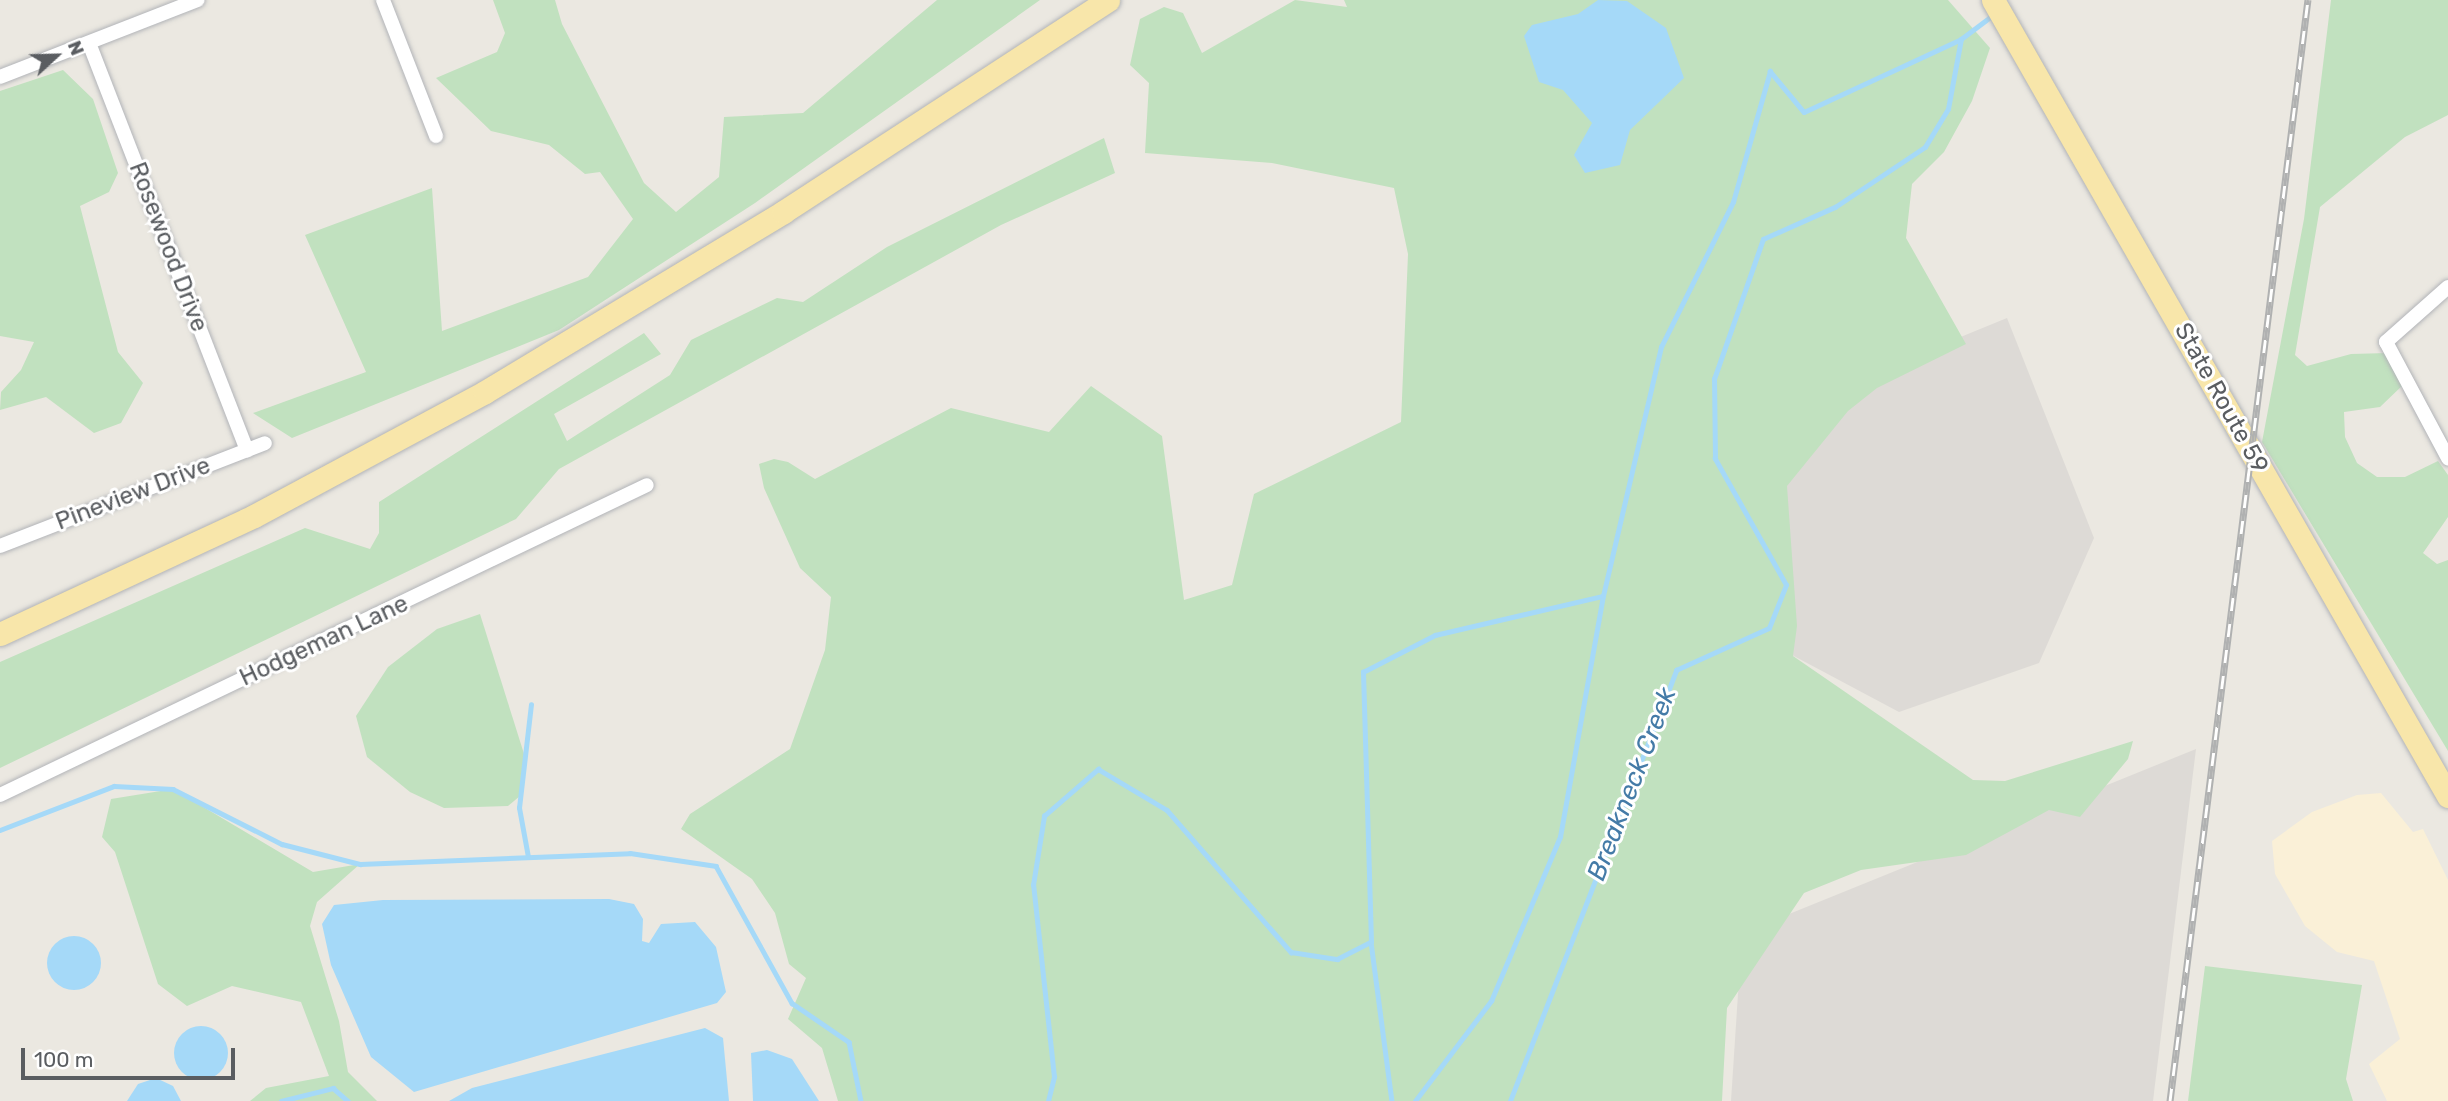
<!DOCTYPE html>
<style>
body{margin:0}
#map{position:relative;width:2448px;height:1101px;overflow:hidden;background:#ebe8e1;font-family:Rubik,sans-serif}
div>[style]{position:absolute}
.commercial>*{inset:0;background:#faf0d7}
.industrial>*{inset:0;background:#dddad6}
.green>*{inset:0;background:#c1e1bf}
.water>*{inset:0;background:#a5d9f8}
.round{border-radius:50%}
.stream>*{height:4.5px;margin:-2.25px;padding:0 2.25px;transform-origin:2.25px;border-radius:2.25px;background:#a5d9f8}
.roads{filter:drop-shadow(0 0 2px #b2b4b8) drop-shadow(0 0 2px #b2b4b8)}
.street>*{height:14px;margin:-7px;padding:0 7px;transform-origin:7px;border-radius:7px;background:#fff}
.primary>*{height:23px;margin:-11.5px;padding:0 11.5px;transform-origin:11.5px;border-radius:11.5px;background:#f8e6aa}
.rail>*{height:7px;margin-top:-3.5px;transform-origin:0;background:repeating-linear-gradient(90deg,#fff 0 13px,#b0b1b1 0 26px);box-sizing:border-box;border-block:2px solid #b0b1b1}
span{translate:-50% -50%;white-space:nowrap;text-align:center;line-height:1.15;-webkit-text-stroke:6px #fff;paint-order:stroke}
.street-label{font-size:24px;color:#5a5d61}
.water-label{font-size:26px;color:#447ba7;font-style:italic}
.north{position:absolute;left:21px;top:21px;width:70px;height:70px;-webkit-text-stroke:5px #fff;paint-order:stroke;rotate:68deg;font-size:19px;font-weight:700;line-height:28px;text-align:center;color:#5a5d61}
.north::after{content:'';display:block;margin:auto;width:24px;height:32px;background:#5a5d61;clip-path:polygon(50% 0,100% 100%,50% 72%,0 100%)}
.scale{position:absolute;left:21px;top:1048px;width:214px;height:32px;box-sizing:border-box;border:4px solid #5a5d61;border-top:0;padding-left:9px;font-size:21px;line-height:24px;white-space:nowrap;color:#5a5d61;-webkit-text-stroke:5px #fff;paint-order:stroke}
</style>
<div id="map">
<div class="commercial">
<i style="clip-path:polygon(2381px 793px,2413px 832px,2423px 829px,2448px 880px,2448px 1101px,2387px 1101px,2369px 1064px,2400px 1039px,2374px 961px,2337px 952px,2305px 926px,2275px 874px,2272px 841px,2312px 812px,2357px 795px)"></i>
</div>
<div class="industrial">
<i style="clip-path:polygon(2007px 318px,2094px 538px,2039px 663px,1899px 712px,1792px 655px,1777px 488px,1858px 379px)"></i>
<i style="clip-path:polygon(2196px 749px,2153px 1101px,1731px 1101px,1742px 933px)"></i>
</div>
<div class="green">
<i style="clip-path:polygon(493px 0,555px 0,562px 24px,644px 183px,676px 212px,719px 177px,724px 117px,803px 113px,937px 0,1040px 0,755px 203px,559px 330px,292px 438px,253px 413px,366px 372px,305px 235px,432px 188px,442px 331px,588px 277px,633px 219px,600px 172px,585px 174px,549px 145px,491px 131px,436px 78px,497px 52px,505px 33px)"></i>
<i style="clip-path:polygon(1295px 0,1347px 7px,1344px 0,1948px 0,1990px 48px,1972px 101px,1944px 152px,1912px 184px,1906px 238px,1966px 344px,1877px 388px,1848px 411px,1787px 486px,1797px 626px,1793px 656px,1973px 780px,2005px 781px,2133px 741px,2128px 759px,2080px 817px,2049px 810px,1966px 855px,1861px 870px,1804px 893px,1727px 1008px,1722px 1101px,838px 1101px,822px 1048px,788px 1019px,806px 978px,789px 964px,775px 913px,752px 879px,681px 829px,690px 814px,790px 749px,825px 650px,831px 597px,800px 568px,764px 488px,759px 464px,774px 459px,788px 462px,815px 479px,951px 408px,1049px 432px,1091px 386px,1162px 436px,1184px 600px,1232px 585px,1254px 494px,1401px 422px,1408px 254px,1394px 188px,1272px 163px,1145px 153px,1149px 83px,1130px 65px,1140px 19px,1164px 7px,1183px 13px,1202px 53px)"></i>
<i style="clip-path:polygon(2331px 0,2448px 0,2448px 115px,2405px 137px,2320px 207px,2295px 355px,2307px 366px,2351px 354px,2388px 353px,2404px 384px,2380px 407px,2344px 412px,2345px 437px,2357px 463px,2377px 477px,2405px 477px,2438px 461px,2448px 475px,2448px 517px,2423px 553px,2437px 564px,2448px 560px,2448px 751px,2262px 442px,2304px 219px)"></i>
<i style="clip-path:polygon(63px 70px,93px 99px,118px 173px,109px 192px,80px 206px,118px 352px,143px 383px,121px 423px,94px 433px,46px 397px,0 410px,1px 392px,21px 370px,34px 342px,0 336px,0 91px)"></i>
<i style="clip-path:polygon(1104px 138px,1115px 173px,1001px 225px,559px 469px,516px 519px,0 768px,0 662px,305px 528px,370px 549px,379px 533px,379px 502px,644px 333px,661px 354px,554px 414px,567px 441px,670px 375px,691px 340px,777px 298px,803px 302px,887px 247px)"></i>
<i style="clip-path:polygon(480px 614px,525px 757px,520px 796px,508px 806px,444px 808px,410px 792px,367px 757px,356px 716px,388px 667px,437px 629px)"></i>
<i style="clip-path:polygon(173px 789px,313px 872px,360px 864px,317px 902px,310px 926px,339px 1021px,348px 1072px,377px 1101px,250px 1101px,266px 1088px,329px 1076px,301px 1002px,232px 986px,187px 1006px,158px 984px,115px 852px,102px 837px,111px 799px)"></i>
<i style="clip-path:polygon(2205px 966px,2362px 985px,2346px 1079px,2353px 1101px,2188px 1101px)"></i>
</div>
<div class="water">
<i style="clip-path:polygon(1598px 0,1627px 1px,1666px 28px,1684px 78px,1630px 130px,1620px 165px,1585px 173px,1574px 155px,1592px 123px,1563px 90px,1539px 82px,1524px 36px,1532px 25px,1578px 14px)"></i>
<i style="clip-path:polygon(609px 899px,634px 904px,643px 919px,642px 941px,649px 943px,661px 924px,695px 922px,716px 947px,726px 992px,717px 1003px,414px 1092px,371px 1057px,331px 965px,322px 924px,334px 905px,383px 900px)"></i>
<i class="round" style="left:47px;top:936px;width:54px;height:54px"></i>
<i class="round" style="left:174px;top:1026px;width:54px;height:54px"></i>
<i style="clip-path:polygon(705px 1028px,723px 1038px,729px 1101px,449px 1101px,472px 1088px)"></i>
<i style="clip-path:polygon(767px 1050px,792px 1059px,819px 1101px,753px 1101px,751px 1053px)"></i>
<i style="clip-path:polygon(156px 1078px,173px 1086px,181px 1101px,127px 1101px,138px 1084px)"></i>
</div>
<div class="stream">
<i style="left:0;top:830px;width:122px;rotate:-21.1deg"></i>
<i style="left:114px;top:786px;width:59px;rotate:2.9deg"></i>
<i style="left:173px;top:789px;width:122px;rotate:26.8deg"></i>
<i style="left:282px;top:844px;width:81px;rotate:14.4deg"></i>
<i style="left:360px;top:864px;width:270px;rotate:-2.3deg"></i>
<i style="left:630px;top:853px;width:87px;rotate:8.6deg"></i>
<i style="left:716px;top:866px;width:157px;rotate:61deg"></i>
<i style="left:792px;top:1003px;width:69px;rotate:34.4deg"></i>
<i style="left:849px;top:1042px;width:60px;rotate:78.5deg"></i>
<i style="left:528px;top:857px;width:50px;rotate:-100.4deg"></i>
<i style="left:519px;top:808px;width:104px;rotate:-83.4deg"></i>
<i style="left:1371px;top:942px;width:160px;rotate:82.5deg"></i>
<i style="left:281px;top:1101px;width:54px;rotate:-14deg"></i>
<i style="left:333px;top:1088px;width:20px;rotate:41deg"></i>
<i style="left:1048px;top:1101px;width:25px;rotate:-76deg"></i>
<i style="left:1054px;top:1077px;width:193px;rotate:-96.2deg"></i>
<i style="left:1033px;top:885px;width:70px;rotate:-80.9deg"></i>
<i style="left:1044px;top:816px;width:72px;rotate:-41deg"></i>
<i style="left:1098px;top:769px;width:80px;rotate:30.7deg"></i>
<i style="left:1167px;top:810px;width:189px;rotate:48.9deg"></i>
<i style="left:1291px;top:952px;width:47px;rotate:8.7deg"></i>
<i style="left:1337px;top:959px;width:38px;rotate:-27deg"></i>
<i style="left:1371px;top:942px;width:270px;rotate:-91.7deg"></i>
<i style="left:1363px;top:672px;width:81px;rotate:-27.2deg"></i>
<i style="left:1435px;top:635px;width:172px;rotate:-13.1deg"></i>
<i style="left:1603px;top:596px;width:256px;rotate:-76.9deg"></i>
<i style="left:1661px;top:347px;width:162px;rotate:-63.6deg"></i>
<i style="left:1733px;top:202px;width:136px;rotate:-74.2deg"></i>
<i style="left:1770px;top:71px;width:53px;rotate:50.3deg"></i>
<i style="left:1804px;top:112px;width:173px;rotate:-24.9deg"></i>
<i style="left:1961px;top:39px;width:39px;rotate:-37deg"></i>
<i style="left:1415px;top:1101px;width:126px;rotate:-52.8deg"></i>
<i style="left:1491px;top:1001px;width:178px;rotate:-67.2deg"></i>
<i style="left:1560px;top:837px;width:245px;rotate:-79.9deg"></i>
<i style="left:1510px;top:1101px;width:462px;rotate:-68.9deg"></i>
<i style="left:1676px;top:670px;width:102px;rotate:-24.3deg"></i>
<i style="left:1769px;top:628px;width:46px;rotate:-68.4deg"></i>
<i style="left:1786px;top:585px;width:145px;rotate:-119.4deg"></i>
<i style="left:1715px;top:459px;width:80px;rotate:-90.7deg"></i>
<i style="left:1714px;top:379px;width:148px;rotate:-70.7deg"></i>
<i style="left:1763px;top:239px;width:79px;rotate:-24deg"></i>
<i style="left:1835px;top:207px;width:108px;rotate:-33.7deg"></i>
<i style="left:1925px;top:147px;width:44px;rotate:-58.8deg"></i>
<i style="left:1948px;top:109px;width:71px;rotate:-79.5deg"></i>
</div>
<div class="roads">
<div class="street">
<i style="left:383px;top:0;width:146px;rotate:68.7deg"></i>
<i style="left:89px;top:43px;width:437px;rotate:68.8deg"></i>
<i style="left:0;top:77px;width:212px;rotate:-21.3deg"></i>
<i style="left:2448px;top:287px;width:83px;rotate:138.4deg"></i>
<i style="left:2386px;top:342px;width:132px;rotate:61.9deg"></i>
<i style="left:0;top:546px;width:284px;rotate:-21.2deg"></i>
<i style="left:0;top:795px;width:717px;rotate:-25.6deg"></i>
</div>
<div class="primary">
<i style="left:1993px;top:0;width:917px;rotate:60.25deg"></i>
<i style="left:0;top:634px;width:280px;rotate:-24.9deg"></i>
<i style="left:254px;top:516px;width:262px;rotate:-28.2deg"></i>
<i style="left:485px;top:392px;width:348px;rotate:-31.1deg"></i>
<i style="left:783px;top:212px;width:388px;rotate:-33.1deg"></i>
</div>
</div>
<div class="rail">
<i style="left:2170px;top:1101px;width:1110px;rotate:-82.86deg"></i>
</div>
<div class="street-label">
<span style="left:168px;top:247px;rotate:69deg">Rosewood Drive</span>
<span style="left:2221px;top:398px;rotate:61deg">State Route 59</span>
<span style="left:133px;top:494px;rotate:-21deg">Pineview Drive</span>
<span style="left:324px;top:641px;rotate:-25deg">Hodgeman Lane</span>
</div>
<div class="water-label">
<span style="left:1632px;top:784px;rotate:-69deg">Breakneck Creek</span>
</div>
<div class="north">N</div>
<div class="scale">100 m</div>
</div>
